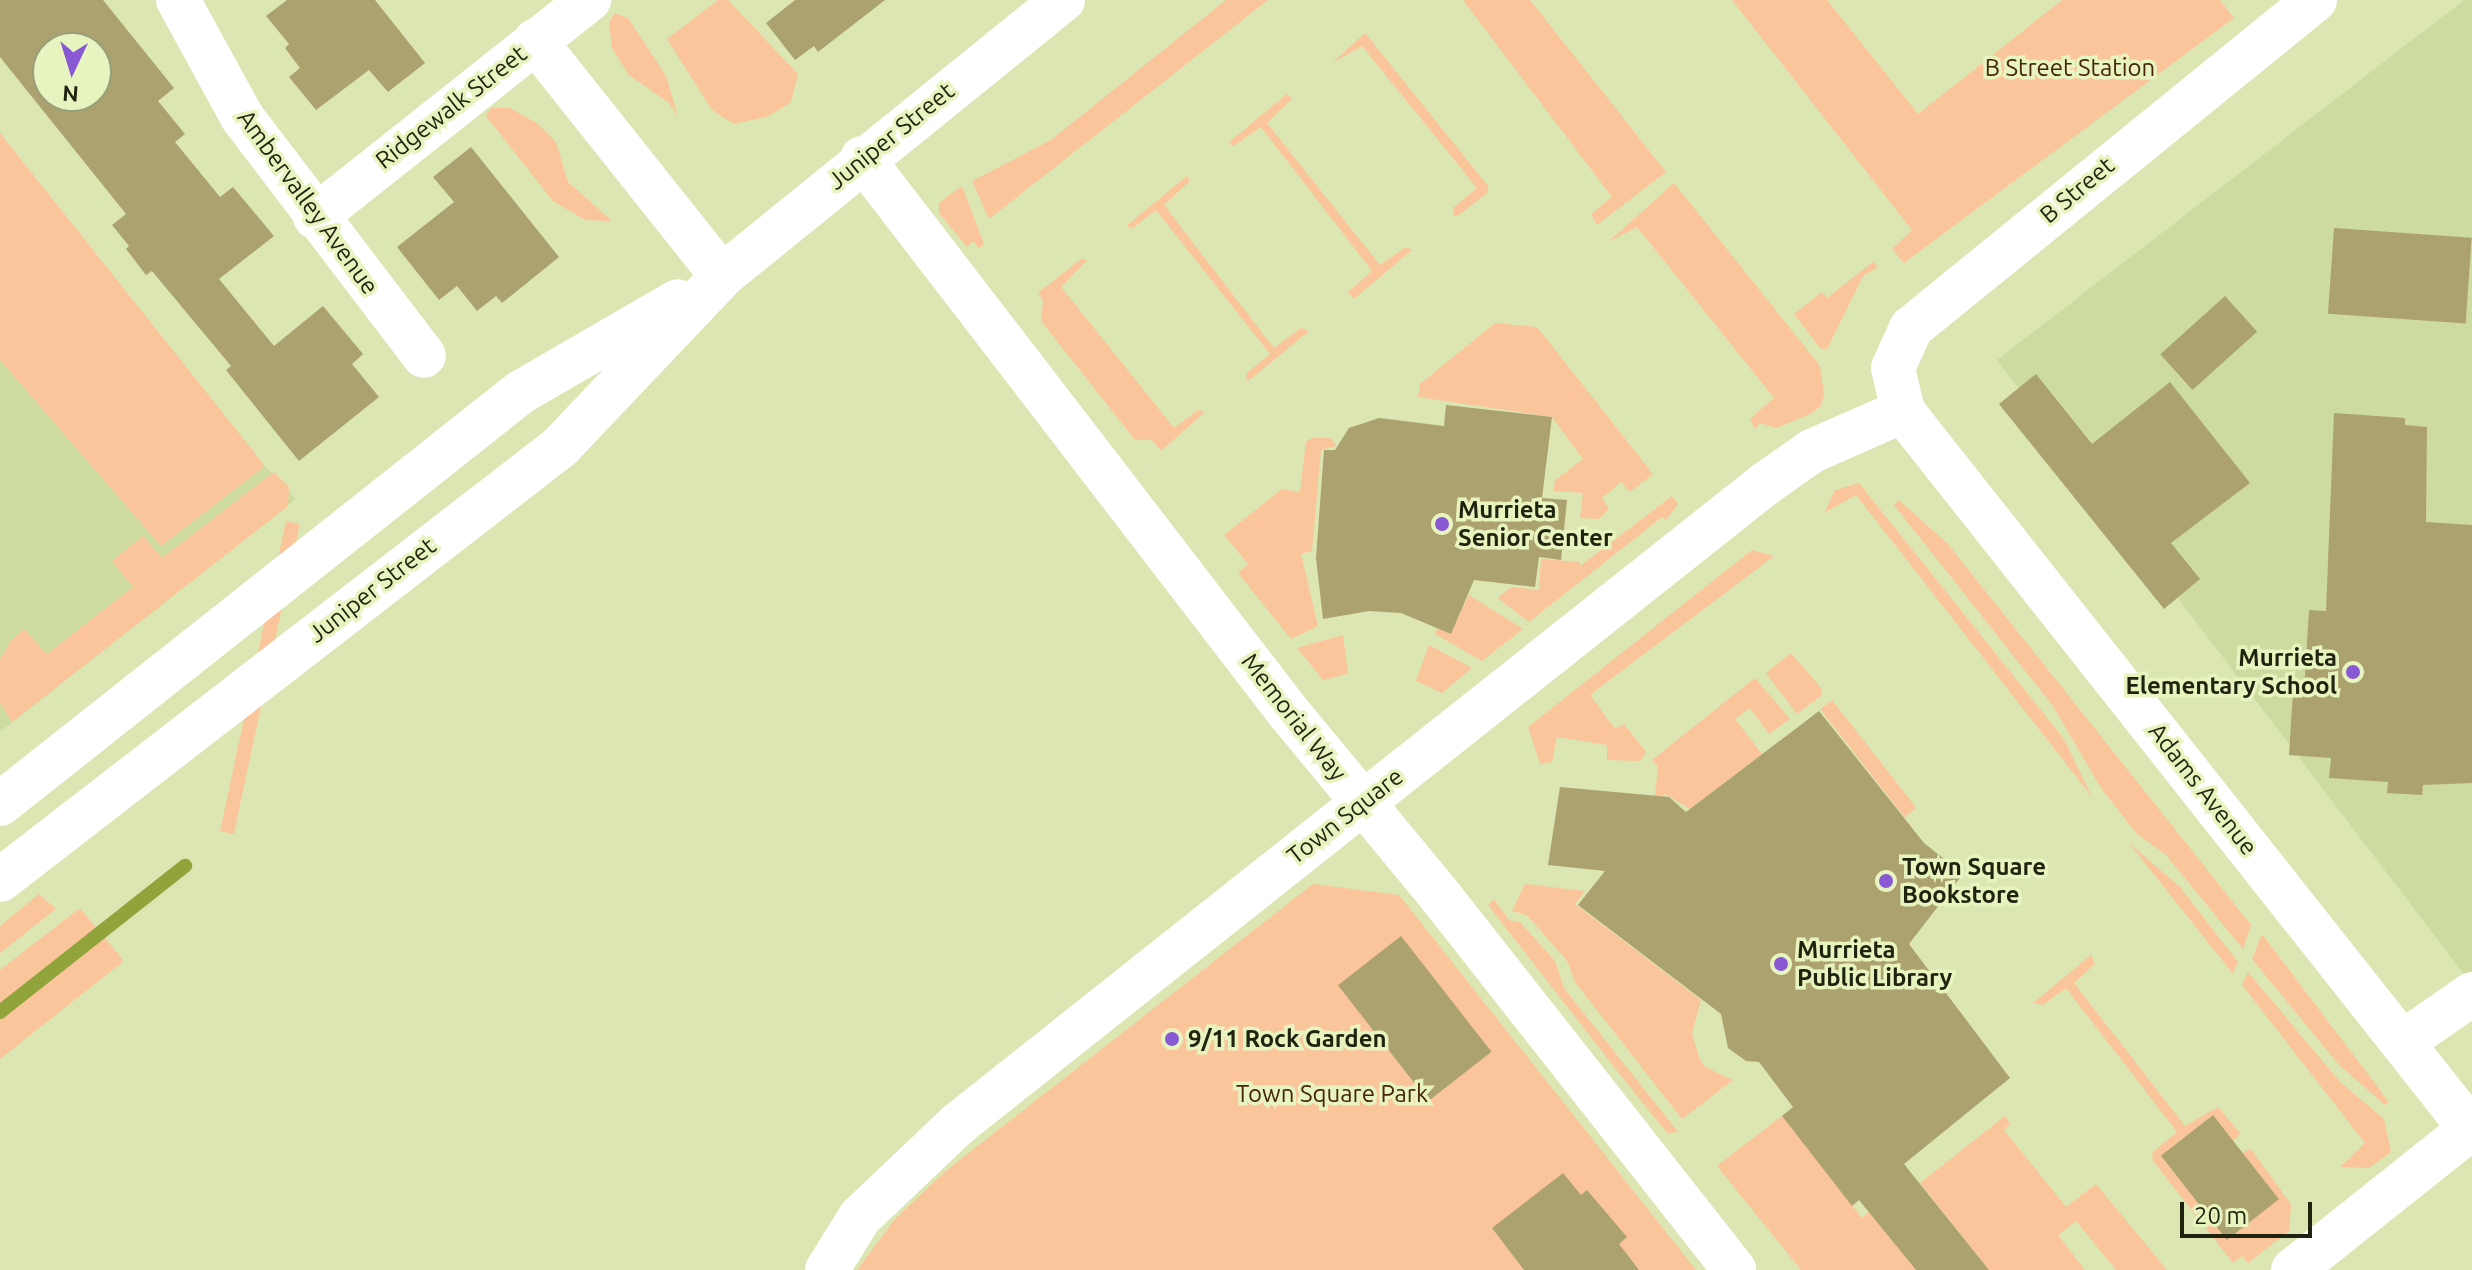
<!DOCTYPE html>
<style>
body{margin:0}
#map{position:relative;width:2472px;height:1270px;overflow:hidden;background:#dbe6b2;font-family:Ubuntu,sans-serif}
div>[style]{position:absolute}
.built>*{inset:0;background:#cedba0}
.green>*{inset:0;background:#fbc59c;transform-origin:0 0}
.stream>*{height:14px;margin:-7px;padding:0 7px;transform-origin:7px;border-radius:7px;background:#91a33b}
.building>*{inset:0;background:#aca26f;transform-origin:0 0}
.minor>*{height:44px;margin:-22px;padding:0 22px;transform-origin:22px;border-radius:22px;background:#fff}
.tertiary>*{height:44px;margin:-22px;padding:0 22px;transform-origin:22px;border-radius:22px;background:#fff}
.dots>*{width:22px;height:22px;translate:-50% -50%;box-sizing:border-box;border:4px solid #e8f4bf;border-radius:50%}
span{translate:-50% -50%;white-space:nowrap;text-align:center;line-height:1.15;-webkit-text-stroke:7px #e8f4bf;paint-order:stroke}
.park-label{font-size:24px;color:#462508}
.street-label{font-size:24px;color:#1f230f}
.poi-label{font-size:24px;color:#1f230f;font-weight:700}
.left{translate:0 -50%;text-align:left}
.right{translate:-100% -50%;text-align:right}
.north{position:absolute;left:32px;top:32px;width:80px;height:80px;box-sizing:border-box;background:#e8f4bf;border:2px solid #98a079;border-radius:50%;rotate:184deg;font-size:22px;font-weight:700;line-height:32px;text-align:center;color:#1f230f}
.north::after{content:'';display:block;margin:auto;width:28px;height:36px;background:#8859d3;clip-path:polygon(50% 0,100% 100%,50% 72%,0 100%)}
.scale{position:absolute;left:2180px;top:1202px;width:132px;height:36px;box-sizing:border-box;border:4px solid #1f230f;border-top:0;padding-left:10px;font-size:24px;line-height:28px;white-space:nowrap;color:#1f230f;-webkit-text-stroke:6px #e8f4bf;paint-order:stroke}
</style>
<div id="map">
<div class="built">
<i style="clip-path:polygon(2464px 0,2472px 0,2472px 985px,1997px 360px)"></i>
<i style="clip-path:polygon(0 360px,161px 546px,265px 466px,296px 499px,0 732px)"></i>
</div>
<div class="green">
<i style="clip-path:polygon(718px 0,728px 0,798px 74px,791px 102px,769px 116px,734px 124px,712px 110px,667px 39px)"></i>
<i style="clip-path:polygon(1226px 0,1268px 0,989px 219px,972px 181px,1051px 140px)"></i>
<i style="clip-path:polygon(1463px 0,1530px 0,1666px 172px,1597px 225px,1591px 214px,1612px 197px)"></i>
<i style="clip-path:polygon(1732px 0,1827px 0,1918px 114px,2062px 0,2220px 0,2234px 18px,1904px 263px,1892px 249px,1912px 230px)"></i>
<i style="clip-path:polygon(615px 13px,628px 18px,666px 76px,678px 116px,669px 103px,629px 75px,612px 48px,609px 22px)"></i>
<i style="clip-path:polygon(1365px 33px,1488px 186px,1488px 192px,1459px 215px,1454px 216px,1453px 208px,1477px 188px,1362px 46px,1331px 64px)"></i>
<i style="clip-path:polygon(1287px 94px,1292px 99px,1267px 123px,1380px 265px,1406px 247px,1412px 250px,1354px 299px,1348px 292px,1372px 271px,1261px 127px,1233px 146px,1228px 143px)"></i>
<i style="clip-path:polygon(491px 108px,510px 108px,538px 124px,556px 142px,568px 182px,612px 221px,585px 220px,553px 201px,486px 116px)"></i>
<i style="clip-path:polygon(0 133px,265px 466px,161px 546px,0 360px)"></i>
<i style="clip-path:polygon(1187px 176px,1190px 181px,1164px 205px,1274px 348px,1301px 328px,1309px 331px,1251px 379px,1246px 381px,1247px 373px,1270px 354px,1156px 210px,1133px 228px,1126px 226px)"></i>
<i style="clip-path:polygon(1674px 183px,1820px 366px,1824px 394px,1821px 406px,1810px 414px,1776px 428px,1760px 423px,1755px 429px,1750px 419px,1774px 398px,1637px 227px,1608px 242px)"></i>
<i style="clip-path:polygon(962px 186px,984px 244px,979px 248px,973px 241px,967px 247px,939px 213px,939px 203px)"></i>
<i style="clip-path:polygon(1081px 259px,1087px 260px,1061px 287px,1174px 428px,1198px 410px,1205px 412px,1161px 451px,1152px 440px,1135px 440px,1041px 321px,1043px 301px,1038px 293px)"></i>
<i style="clip-path:polygon(1873px 262px,1878px 267px,1863px 276px,1827px 349px,1820px 348px,1794px 314px,1822px 292px,1827px 298px)"></i>
<i style="clip-path:polygon(1495px 323px,1537px 327px,1653px 474px,1630px 492px,1621px 482px,1602px 498px,1609px 509px,1598px 519px,1580px 518px,1583px 493px,1553px 491px,1555px 480px,1583px 459px,1552px 417px,1418px 397px,1420px 384px)"></i>
<i style="clip-path:polygon(1312px 438px,1331px 438px,1336px 446px,1321px 450px,1312px 551px,1301px 554px,1318px 626px,1291px 639px,1238px 573px,1248px 564px,1224px 535px,1282px 489px,1300px 492px,1306px 442px)"></i>
<i style="clip-path:polygon(274px 472px,289px 487px,288px 506px,12px 722px,0 703px,0 659px,11px 641px,24px 629px,47px 654px,133px 587px,112px 561px,143px 536px,162px 558px)"></i>
<i style="clip-path:polygon(1859px 483px,2064px 739px,2092px 797px,1856px 495px,1824px 513px,1835px 490px)"></i>
<i style="clip-path:polygon(1672px 496px,1678px 504px,1666px 520px,1662px 517px,1529px 622px,1498px 598px,1511px 587px,1539px 590px,1541px 559px,1580px 562px,1580px 566px)"></i>
<i style="clip-path:polygon(1899px 500px,1948px 544px,2251px 925px,2243px 949px,2166px 855px,2136px 833px,2101px 788px,2053px 706px,1894px 505px)"></i>
<i style="left:286px;top:521px;width:14px;height:317px;rotate:12deg"></i>
<i style="clip-path:polygon(1752px 550px,1774px 556px,1590px 695px,1615px 729px,1624px 724px,1646px 752px,1640px 761px,1607px 760px,1607px 745px,1557px 737px,1552px 762px,1540px 764px,1528px 727px)"></i>
<i style="clip-path:polygon(1469px 595px,1523px 629px,1482px 661px,1435px 634px,1438px 627px,1451px 631px)"></i>
<i style="clip-path:polygon(1343px 635px,1348px 674px,1323px 680px,1297px 648px)"></i>
<i style="clip-path:polygon(1429px 645px,1472px 668px,1442px 693px,1416px 681px)"></i>
<i style="clip-path:polygon(1791px 653px,1822px 689px,1821px 696px,1797px 714px,1766px 673px)"></i>
<i style="clip-path:polygon(1755px 678px,1790px 719px,1769px 734px,1750px 708px,1735px 719px,1762px 754px,1690px 809px,1665px 794px,1654px 803px,1658px 767px,1652px 760px)"></i>
<i style="left:1832px;top:700px;width:137px;height:15px;rotate:52deg"></i>
<i style="clip-path:polygon(2129px 843px,2180px 887px,2238px 962px,2233px 974px)"></i>
<i style="clip-path:polygon(1313px 884px,1399px 895px,1696px 1270px,857px 1270px,896px 1218px,947px 1170px)"></i>
<i style="clip-path:polygon(1525px 884px,1585px 891px,1575px 904px,1701px 1000px,1692px 1033px,1699px 1058px,1705px 1067px,1733px 1080px,1682px 1119px,1575px 982px,1567px 961px,1527px 915px,1512px 911px)"></i>
<i style="clip-path:polygon(39px 894px,56px 909px,0 953px,0 926px)"></i>
<i style="clip-path:polygon(1494px 899px,1509px 920px,1520px 922px,1555px 961px,1564px 988px,1678px 1132px,1667px 1133px,1618px 1072px,1488px 905px)"></i>
<i style="clip-path:polygon(80px 908px,124px 961px,0 1059px,0 970px)"></i>
<i style="clip-path:polygon(2262px 934px,2389px 1102px,2385px 1105px,2339px 1065px,2252px 959px)"></i>
<i style="clip-path:polygon(2091px 955px,2095px 964px,2074px 983px,2185px 1126px,2218px 1107px,2241px 1134px,2233px 1140px,2213px 1115px,2161px 1156px,2227px 1239px,2242px 1154px,2250px 1148px,2291px 1204px,2289px 1231px,2248px 1263px,2242px 1256px,2233px 1263px,2153px 1161px,2152px 1153px,2177px 1132px,2066px 988px,2043px 1005px,2033px 1003px)"></i>
<i style="clip-path:polygon(2248px 972px,2340px 1082px,2384px 1119px,2391px 1152px,2369px 1168px,2340px 1167px,2365px 1143px,2242px 985px)"></i>
<i style="clip-path:polygon(1782px 1116px,1862px 1218px,1869px 1212px,1916px 1270px,1801px 1270px,1717px 1166px)"></i>
<i style="clip-path:polygon(2005px 1116px,2010px 1123px,2004px 1130px,2066px 1207px,2096px 1184px,2167px 1270px,2116px 1270px,2076px 1221px,2058px 1235px,2085px 1270px,1989px 1270px,1920px 1183px)"></i>
</div>
<div class="stream">
<i style="left:0;top:1012px;width:236px;rotate:-38.3deg"></i>
</div>
<div class="building">
<i style="clip-path:polygon(evenodd,0 0,103px 0,174px 88px,158px 101px,185px 134px,175px 142px,220px 197px,233px 187px,274px 236px,219px 279px,274px 346px,323px 306px,363px 354px,352px 364px,379px 397px,299px 461px,226px 370px,231px 366px,152px 271px,146px 275px,126px 249px,129px 246px,112px 225px,126px 214px,0 57px,0 0,48px 48px,96px 48px,96px 96px,48px 96px,48px 48px)"></i>
<i style="clip-path:polygon(287px 0,375px 0,425px 63px,388px 92px,369px 70px,316px 110px,289px 77px,300px 68px,285px 48px,289px 44px,266px 16px)"></i>
<i style="clip-path:polygon(795px 0,885px 0,818px 52px,814px 46px,795px 60px,766px 23px)"></i>
<i style="clip-path:polygon(471px 147px,559px 257px,502px 303px,496px 296px,477px 311px,457px 286px,439px 300px,397px 247px,454px 202px,433px 177px)"></i>
<i style="left:2334px;top:228px;width:138px;height:86px;rotate:4deg"></i>
<i style="left:2225px;top:296px;width:48px;height:87px;rotate:48deg"></i>
<i style="clip-path:polygon(2036px 374px,2092px 444px,2170px 382px,2250px 483px,2171px 543px,2200px 579px,2164px 609px,1999px 404px)"></i>
<i style="clip-path:polygon(1446px 405px,1552px 417px,1542px 498px,1567px 500px,1561px 560px,1539px 557px,1535px 587px,1474px 580px,1451px 634px,1401px 613px,1369px 611px,1323px 619px,1316px 558px,1324px 450px,1335px 450px,1349px 428px,1379px 418px,1444px 426px)"></i>
<i style="clip-path:polygon(2334px 413px,2405px 418px,2405px 425px,2427px 427px,2426px 522px,2472px 525px,2472px 783px,2423px 785px,2422px 795px,2387px 793px,2388px 782px,2329px 778px,2331px 758px,2289px 755px,2293px 691px,2304px 692px,2309px 610px,2326px 611px)"></i>
<i style="clip-path:polygon(1819px 711px,1924px 843px,1963px 874px,1909px 944px,2010px 1078px,1904px 1164px,1989px 1270px,1916px 1270px,1859px 1200px,1852px 1206px,1782px 1116px,1793px 1107px,1759px 1062px,1746px 1061px,1728px 1048px,1721px 1014px,1578px 905px,1605px 871px,1548px 865px,1560px 787px,1669px 797px,1686px 812px)"></i>
<i style="left:1401px;top:936px;width:147px;height:80px;rotate:52deg"></i>
<i style="left:2213px;top:1115px;width:107px;height:66px;rotate:52deg"></i>
<i style="clip-path:polygon(1563px 1173px,1581px 1195px,1587px 1190px,1627px 1237px,1619px 1244px,1639px 1270px,1524px 1270px,1492px 1228px)"></i>
</div>
<div class="minor">
<i style="left:178px;top:0;width:133px;rotate:61.3deg"></i>
<i style="left:242px;top:117px;width:300px;rotate:52.7deg"></i>
<i style="left:535px;top:41px;width:300px;rotate:51.5deg"></i>
<i style="left:862px;top:158px;width:700px;rotate:52.43deg"></i>
<i style="left:1289px;top:713px;width:239px;rotate:50.4deg"></i>
<i style="left:1441px;top:897px;width:474px;rotate:51.8deg"></i>
<i style="left:315px;top:217px;width:350px;rotate:-38.4deg"></i>
<i style="left:2403px;top:1042px;width:84px;rotate:-34.8deg"></i>
<i style="left:827px;top:1270px;width:62px;rotate:-58.1deg"></i>
<i style="left:860px;top:1217px;width:135px;rotate:-43.5deg"></i>
<i style="left:958px;top:1124px;width:1030px;rotate:-38.42deg"></i>
<i style="left:1765px;top:484px;width:57px;rotate:-35.1deg"></i>
<i style="left:1812px;top:451px;width:99px;rotate:-23.7deg"></i>
<i style="left:2293px;top:1270px;width:226px;rotate:-38.5deg"></i>
</div>
<div class="tertiary">
<i style="left:2315px;top:0;width:520px;rotate:140.93deg"></i>
<i style="left:1911px;top:328px;width:44px;rotate:114.2deg"></i>
<i style="left:1893px;top:368px;width:44px;rotate:76.9deg"></i>
<i style="left:1903px;top:411px;width:15px;rotate:53deg"></i>
<i style="left:1912px;top:423px;width:903px;rotate:51.66deg"></i>
<i style="left:0;top:804px;width:664px;rotate:-38.34deg"></i>
<i style="left:521px;top:392px;width:181px;rotate:-30.1deg"></i>
<i style="left:0;top:880px;width:708px;rotate:-37.71deg"></i>
<i style="left:560px;top:447px;width:236px;rotate:-46.5deg"></i>
<i style="left:722px;top:276px;width:439px;rotate:-39deg"></i>
</div>
<div class="dots">
<i style="left:1442px;top:524px;background:#8859d3"></i>
<i style="left:2353px;top:672px;background:#8859d3"></i>
<i style="left:1886px;top:881px;background:#8859d3"></i>
<i style="left:1781px;top:964px;background:#8859d3"></i>
<i style="left:1172px;top:1039px;background:#8859d3"></i>
</div>
<div class="park-label">
<span style="left:2070px;top:68px">B Street Station</span>
<span style="left:1332px;top:1094px">Town Square Park</span>
</div>
<div class="street-label">
<span style="left:451px;top:107px;rotate:-38deg">Ridgewalk Street</span>
<span style="left:891px;top:136px;rotate:-39deg">Juniper Street</span>
<span style="left:2077px;top:190px;rotate:-40deg">B Street</span>
<span style="left:308px;top:202px;rotate:54deg">Ambervalley Avenue</span>
<span style="left:372px;top:590px;rotate:-38deg">Juniper Street</span>
<span style="left:1294px;top:717px;rotate:52deg">Memorial Way</span>
<span style="left:2203px;top:789px;rotate:52deg">Adams Avenue</span>
<span style="left:1345px;top:816px;rotate:-38deg">Town Square</span>
</div>
<div class="poi-label">
<span class="left" style="left:1458px;top:524px">Murrieta<br>Senior Center</span>
<span class="right" style="left:2337px;top:672px">Murrieta<br>Elementary School</span>
<span class="left" style="left:1902px;top:881px">Town Square<br>Bookstore</span>
<span class="left" style="left:1797px;top:964px">Murrieta<br>Public Library</span>
<span class="left" style="left:1188px;top:1039px">9/11 Rock Garden</span>
</div>
<div class="north">N</div>
<div class="scale">20 m</div>
</div>
